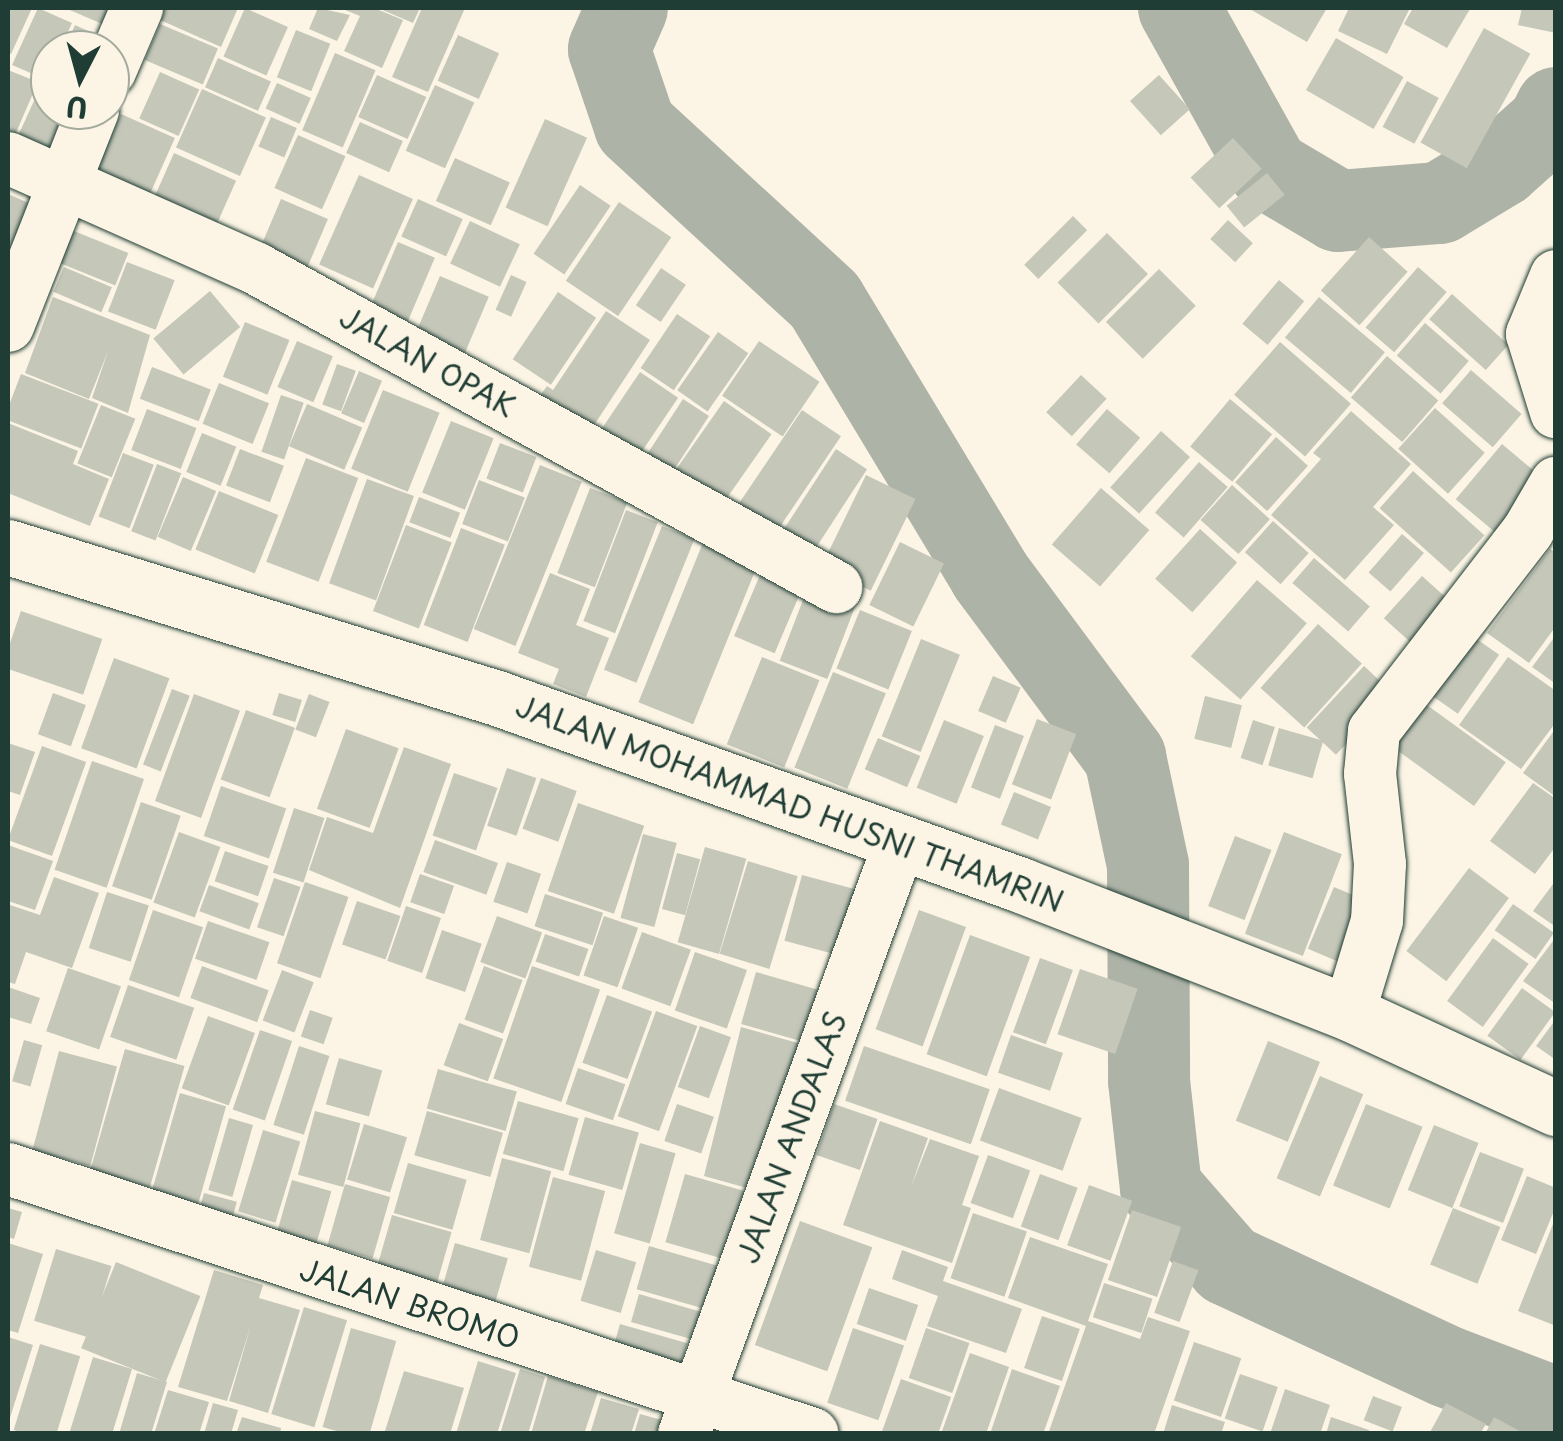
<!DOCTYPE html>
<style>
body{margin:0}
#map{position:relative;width:1563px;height:1441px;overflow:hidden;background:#fcf5e5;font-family:"Playpen Sans",sans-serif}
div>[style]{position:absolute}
.river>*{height:82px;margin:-41px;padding:0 41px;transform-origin:41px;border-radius:41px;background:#aeb3a7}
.building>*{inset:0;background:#c5c7b9;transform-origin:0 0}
.roads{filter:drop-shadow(0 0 2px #1f3d34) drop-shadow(0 0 2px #1f3d34)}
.street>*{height:52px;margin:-26px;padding:0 26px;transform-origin:26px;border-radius:26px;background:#fcf5e5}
.secondary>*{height:55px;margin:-27.5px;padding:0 27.5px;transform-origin:27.5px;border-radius:27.5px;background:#fcf5e5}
span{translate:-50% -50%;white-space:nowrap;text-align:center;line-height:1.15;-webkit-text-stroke:8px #fcf5e5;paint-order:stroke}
.street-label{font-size:30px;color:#1f3d34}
.frame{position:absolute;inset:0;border:10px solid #1f3d34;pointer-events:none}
.north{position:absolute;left:30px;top:30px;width:100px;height:100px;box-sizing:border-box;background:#fcf5e5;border:2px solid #a4ab9e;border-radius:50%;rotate:186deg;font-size:28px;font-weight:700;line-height:40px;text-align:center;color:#1f3d34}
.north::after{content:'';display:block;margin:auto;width:35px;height:45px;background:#1f3d34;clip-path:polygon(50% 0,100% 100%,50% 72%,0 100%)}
</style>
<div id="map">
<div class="river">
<i style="left:627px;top:8px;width:45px;rotate:113.7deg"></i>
<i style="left:609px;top:49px;width:81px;rotate:71.3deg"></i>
<i style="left:635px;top:126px;width:258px;rotate:42.6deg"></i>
<i style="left:825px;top:301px;width:320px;rotate:58.9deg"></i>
<i style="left:990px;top:575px;width:227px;rotate:53.4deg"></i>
<i style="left:1125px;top:757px;width:110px;rotate:78deg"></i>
<i style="left:1148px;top:865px;width:216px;rotate:89.7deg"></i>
<i style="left:1149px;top:1081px;width:108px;rotate:83.6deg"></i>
<i style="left:1161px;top:1188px;width:102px;rotate:49deg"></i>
<i style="left:1228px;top:1265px;width:242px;rotate:24.9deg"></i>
<i style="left:1448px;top:1367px;width:116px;rotate:20.8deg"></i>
<i style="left:1179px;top:8px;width:185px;rotate:60.9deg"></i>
<i style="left:1269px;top:170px;width:80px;rotate:30.7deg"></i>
<i style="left:1338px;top:211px;width:102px;rotate:-4.5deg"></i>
<i style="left:1440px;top:203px;width:71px;rotate:-31.2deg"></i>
<i style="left:1501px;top:166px;width:63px;rotate:-41.8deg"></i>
<i style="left:1548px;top:124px;width:18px;rotate:-63deg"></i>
</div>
<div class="building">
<i style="clip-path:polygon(8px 8px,32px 8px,11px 54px,8px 52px)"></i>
<i style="clip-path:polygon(38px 8px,72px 23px,60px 50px,50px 50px,47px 80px,12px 65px)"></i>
<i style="clip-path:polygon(65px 8px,123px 8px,114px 29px)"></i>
<i style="clip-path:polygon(163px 8px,238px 8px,221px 47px,158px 19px)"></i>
<i style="left:245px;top:8px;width:47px;height:53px;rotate:24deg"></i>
<i style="clip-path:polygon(318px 8px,350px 15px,337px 41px,309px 29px)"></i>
<i style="clip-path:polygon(340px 8px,374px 8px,403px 20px,382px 68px,344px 51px,360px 16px)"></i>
<i style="clip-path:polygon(378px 8px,420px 8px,413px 23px)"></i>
<i style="clip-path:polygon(422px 8px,465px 8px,428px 92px,392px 77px)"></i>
<i style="clip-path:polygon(1248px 8px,1327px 8px,1307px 42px)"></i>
<i style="clip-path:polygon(1349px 8px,1410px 8px,1387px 54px,1338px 31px)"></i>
<i style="clip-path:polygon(1413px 8px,1468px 8px,1470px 9px,1447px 48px,1404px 24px)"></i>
<i style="clip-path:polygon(1522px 8px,1556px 8px,1556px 33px,1518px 25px)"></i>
<i style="left:160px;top:24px;width:63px;height:39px;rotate:23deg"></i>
<i style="clip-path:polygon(75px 25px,110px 41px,106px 50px,64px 50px)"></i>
<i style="left:1484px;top:28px;width:53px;height:131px;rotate:29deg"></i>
<i style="left:296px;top:30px;width:37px;height:51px;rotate:22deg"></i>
<i style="left:458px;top:35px;width:45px;height:50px;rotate:24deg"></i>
<i style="left:1336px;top:38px;width:78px;height:60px;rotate:30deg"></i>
<i style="left:335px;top:53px;width:44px;height:84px;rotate:23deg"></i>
<i style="left:218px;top:58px;width:58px;height:32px;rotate:24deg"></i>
<i style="clip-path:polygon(8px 70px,38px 82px,8px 151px)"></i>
<i style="left:160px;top:72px;width:43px;height:51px;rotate:24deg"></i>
<i style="left:377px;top:75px;width:54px;height:46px;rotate:24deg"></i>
<i style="left:1159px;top:75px;width:46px;height:39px;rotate:48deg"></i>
<i style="clip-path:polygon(43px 81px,50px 84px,50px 110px,85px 110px,59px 168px,13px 147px)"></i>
<i style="left:1407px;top:81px;width:36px;height:52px;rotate:28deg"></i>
<i style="left:277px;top:83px;width:37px;height:28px;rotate:24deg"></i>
<i style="left:435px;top:85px;width:43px;height:72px;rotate:24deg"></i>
<i style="left:202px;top:89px;width:70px;height:64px;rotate:24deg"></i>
<i style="left:121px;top:114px;width:59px;height:77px;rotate:24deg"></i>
<i style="left:271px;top:117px;width:28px;height:32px;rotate:23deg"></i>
<i style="left:545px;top:119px;width:46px;height:97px;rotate:24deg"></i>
<i style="left:360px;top:122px;width:47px;height:34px;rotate:24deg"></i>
<i style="left:298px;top:135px;width:52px;height:58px;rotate:24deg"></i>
<i style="left:1233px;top:138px;width:42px;height:58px;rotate:47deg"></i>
<i style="left:174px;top:153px;width:68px;height:65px;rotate:24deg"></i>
<i style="left:455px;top:158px;width:60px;height:47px;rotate:24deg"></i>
<i style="left:1267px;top:173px;width:28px;height:52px;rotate:51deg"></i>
<i style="left:359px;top:175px;width:59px;height:98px;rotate:24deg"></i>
<i style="left:580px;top:185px;width:37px;height:83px;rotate:34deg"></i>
<i style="clip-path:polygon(8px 194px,40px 208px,8px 257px)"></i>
<i style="left:281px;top:199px;width:51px;height:59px;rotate:23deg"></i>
<i style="left:418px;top:199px;width:49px;height:41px;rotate:24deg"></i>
<i style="left:619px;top:202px;width:63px;height:95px;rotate:34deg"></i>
<i style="left:1073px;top:216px;width:20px;height:69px;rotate:45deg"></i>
<i style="left:1228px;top:220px;width:34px;height:26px;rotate:43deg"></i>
<i style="left:470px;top:221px;width:55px;height:47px;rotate:25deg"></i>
<i style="left:69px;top:229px;width:64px;height:35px;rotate:22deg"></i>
<i style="left:1107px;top:233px;width:58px;height:70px;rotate:45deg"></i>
<i style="left:1369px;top:237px;width:52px;height:72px;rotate:42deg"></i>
<i style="left:398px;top:242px;width:40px;height:77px;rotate:23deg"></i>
<i style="left:127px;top:262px;width:51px;height:53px;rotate:21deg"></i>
<i style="left:64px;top:267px;width:52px;height:27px;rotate:23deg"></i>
<i style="left:1418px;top:267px;width:38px;height:80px;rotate:41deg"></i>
<i style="left:661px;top:268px;width:30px;height:45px;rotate:34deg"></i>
<i style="left:1159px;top:269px;width:52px;height:75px;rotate:45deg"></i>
<i style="left:511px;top:275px;width:17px;height:38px;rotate:24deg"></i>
<i style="left:440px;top:276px;width:53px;height:74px;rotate:23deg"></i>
<i style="left:1279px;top:280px;width:33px;height:57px;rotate:40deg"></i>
<i style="left:210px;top:291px;width:47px;height:74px;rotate:50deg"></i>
<i style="left:558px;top:292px;width:46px;height:81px;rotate:34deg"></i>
<i style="left:1452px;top:294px;width:76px;height:34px;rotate:42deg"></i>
<i style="clip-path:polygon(53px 297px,150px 335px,128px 413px,92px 398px,108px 351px,89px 399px,25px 373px)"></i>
<i style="left:1319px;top:297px;width:86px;height:53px;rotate:40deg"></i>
<i style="clip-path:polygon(606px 311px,650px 340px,581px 445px,530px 410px,547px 386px,553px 390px)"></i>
<i style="left:677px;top:314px;width:40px;height:65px;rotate:34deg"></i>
<i style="left:245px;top:322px;width:48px;height:59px;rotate:22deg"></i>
<i style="left:1425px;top:323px;width:58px;height:43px;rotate:41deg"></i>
<i style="left:718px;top:332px;width:37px;height:71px;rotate:35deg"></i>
<i style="left:297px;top:341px;width:39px;height:50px;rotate:23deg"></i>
<i style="left:759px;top:341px;width:73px;height:66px;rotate:34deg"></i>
<i style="left:1280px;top:342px;width:94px;height:70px;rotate:41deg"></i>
<i style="left:1387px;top:356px;width:68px;height:55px;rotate:41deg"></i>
<i style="left:337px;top:364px;width:20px;height:43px;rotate:20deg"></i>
<i style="left:152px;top:367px;width:63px;height:34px;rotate:21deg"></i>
<i style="left:1471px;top:370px;width:67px;height:44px;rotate:41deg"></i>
<i style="left:359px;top:371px;width:25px;height:46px;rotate:23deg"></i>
<i style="left:640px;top:372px;width:46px;height:81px;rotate:34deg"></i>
<i style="left:21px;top:374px;width:83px;height:48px;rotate:21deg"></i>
<i style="left:1081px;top:375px;width:35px;height:51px;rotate:43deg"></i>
<i style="left:219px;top:383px;width:54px;height:44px;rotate:22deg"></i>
<i style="left:383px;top:390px;width:61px;height:85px;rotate:22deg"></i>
<i style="left:281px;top:395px;width:24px;height:60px;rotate:19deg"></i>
<i style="left:683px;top:399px;width:31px;height:79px;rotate:33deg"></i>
<i style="left:1230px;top:399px;width:55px;height:62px;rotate:40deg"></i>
<i style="left:724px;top:401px;width:58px;height:95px;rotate:35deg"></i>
<i style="left:307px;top:404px;width:60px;height:46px;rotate:23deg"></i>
<i style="left:101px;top:405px;width:37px;height:63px;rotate:22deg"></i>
<i style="left:1435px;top:408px;width:67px;height:55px;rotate:42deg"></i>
<i style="left:147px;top:409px;width:53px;height:44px;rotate:21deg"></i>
<i style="left:1107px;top:409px;width:44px;height:47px;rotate:41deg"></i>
<i style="left:802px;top:410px;width:47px;height:124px;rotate:34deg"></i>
<i style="clip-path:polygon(1351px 411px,1411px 464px,1373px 507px,1394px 525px,1345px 580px,1271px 515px,1321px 459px,1313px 453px)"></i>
<i style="left:451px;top:421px;width:46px;height:77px;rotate:22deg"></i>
<i style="clip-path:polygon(8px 423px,78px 451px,73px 464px,109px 479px,90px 526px,8px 493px)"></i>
<i style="left:1161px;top:431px;width:39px;height:76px;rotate:42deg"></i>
<i style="left:202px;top:433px;width:37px;height:42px;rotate:22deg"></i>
<i style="left:1276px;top:437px;width:43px;height:61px;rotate:42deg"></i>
<i style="left:500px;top:443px;width:39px;height:38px;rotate:21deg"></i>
<i style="left:1502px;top:444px;width:60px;height:72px;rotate:40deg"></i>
<i style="left:240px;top:449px;width:47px;height:39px;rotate:21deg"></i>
<i style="left:836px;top:449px;width:37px;height:108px;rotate:33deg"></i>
<i style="left:123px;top:453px;width:33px;height:68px;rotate:21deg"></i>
<i style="left:306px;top:458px;width:56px;height:111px;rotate:21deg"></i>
<i style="left:1199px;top:462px;width:38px;height:67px;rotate:41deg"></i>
<i style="left:157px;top:464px;width:26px;height:72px;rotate:21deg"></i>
<i style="left:540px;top:465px;width:45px;height:177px;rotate:22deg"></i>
<i style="left:1413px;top:471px;width:96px;height:50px;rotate:42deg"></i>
<i style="left:866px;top:475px;width:55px;height:102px;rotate:26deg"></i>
<i style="left:183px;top:477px;width:36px;height:65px;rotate:23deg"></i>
<i style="left:367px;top:479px;width:50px;height:111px;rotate:20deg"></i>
<i style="left:479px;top:480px;width:49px;height:47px;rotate:21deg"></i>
<i style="left:1232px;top:485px;width:51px;height:47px;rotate:42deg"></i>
<i style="left:590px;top:488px;width:40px;height:91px;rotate:21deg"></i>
<i style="left:1101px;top:488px;width:64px;height:75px;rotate:41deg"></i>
<i style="left:219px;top:491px;width:64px;height:63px;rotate:22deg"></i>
<i style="left:419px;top:497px;width:44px;height:27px;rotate:21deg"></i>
<i style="left:626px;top:510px;width:34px;height:119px;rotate:21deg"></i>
<i style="left:1273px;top:521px;width:48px;height:42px;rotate:42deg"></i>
<i style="left:406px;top:525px;width:49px;height:92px;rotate:21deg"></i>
<i style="left:662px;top:526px;width:35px;height:155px;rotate:22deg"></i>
<i style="left:461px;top:528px;width:47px;height:104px;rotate:21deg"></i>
<i style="left:1200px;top:529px;width:50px;height:67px;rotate:42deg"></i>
<i style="left:1402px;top:534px;width:29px;height:51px;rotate:41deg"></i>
<i style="left:704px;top:540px;width:59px;height:175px;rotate:22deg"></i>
<i style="left:900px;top:542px;width:49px;height:70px;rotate:26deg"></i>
<i style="clip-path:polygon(1550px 549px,1556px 553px,1556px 626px,1529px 663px,1487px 633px)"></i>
<i style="left:1314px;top:558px;width:74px;height:33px;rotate:41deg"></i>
<i style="left:763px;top:568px;width:44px;height:74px;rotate:23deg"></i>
<i style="clip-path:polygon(550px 573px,590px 589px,576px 625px,609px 638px,586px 697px,553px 684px,559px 669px,518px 653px)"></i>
<i style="left:1422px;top:576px;width:40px;height:57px;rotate:42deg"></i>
<i style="left:1257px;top:580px;width:66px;height:101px;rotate:41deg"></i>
<i style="left:808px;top:587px;width:51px;height:79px;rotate:21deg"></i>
<i style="left:860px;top:610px;width:56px;height:63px;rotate:22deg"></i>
<i style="left:21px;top:611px;width:86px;height:59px;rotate:19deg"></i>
<i style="left:1318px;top:624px;width:59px;height:86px;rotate:42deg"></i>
<i style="left:1468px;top:633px;width:38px;height:72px;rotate:35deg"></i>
<i style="clip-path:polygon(1556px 635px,1556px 684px,1532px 667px)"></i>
<i style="left:921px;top:639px;width:42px;height:105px;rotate:22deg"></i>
<i style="left:762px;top:657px;width:62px;height:94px;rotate:22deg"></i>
<i style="clip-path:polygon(1508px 657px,1556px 691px,1556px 722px,1521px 769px,1459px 725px)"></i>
<i style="left:114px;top:658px;width:59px;height:96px;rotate:20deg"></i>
<i style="left:1364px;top:666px;width:40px;height:84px;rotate:43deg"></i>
<i style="left:833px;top:672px;width:57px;height:103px;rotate:22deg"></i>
<i style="left:993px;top:676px;width:30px;height:38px;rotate:23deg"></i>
<i style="left:172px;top:689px;width:19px;height:81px;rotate:21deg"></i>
<i style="left:53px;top:693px;width:35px;height:44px;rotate:20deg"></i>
<i style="left:279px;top:693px;width:24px;height:23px;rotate:17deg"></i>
<i style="left:194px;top:694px;width:49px;height:114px;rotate:20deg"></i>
<i style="left:309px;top:694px;width:22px;height:38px;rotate:21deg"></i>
<i style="left:1205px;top:696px;width:38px;height:44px;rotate:14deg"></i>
<i style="left:1420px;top:700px;width:106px;height:54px;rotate:36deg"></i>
<i style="left:246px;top:710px;width:52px;height:74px;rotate:20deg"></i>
<i style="left:1037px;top:719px;width:42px;height:70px;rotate:21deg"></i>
<i style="left:944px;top:720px;width:43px;height:73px;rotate:22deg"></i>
<i style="left:1253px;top:720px;width:23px;height:40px;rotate:18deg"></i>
<i style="left:995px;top:725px;width:31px;height:67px;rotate:21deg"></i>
<i style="left:1279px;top:728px;width:46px;height:39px;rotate:16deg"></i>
<i style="clip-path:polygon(1556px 728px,1556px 797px,1523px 773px)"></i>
<i style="left:346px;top:729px;width:56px;height:85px;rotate:20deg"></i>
<i style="left:878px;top:738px;width:46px;height:34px;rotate:23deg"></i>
<i style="clip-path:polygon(8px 743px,35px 752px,20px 795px,8px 791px)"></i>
<i style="left:42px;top:746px;width:47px;height:100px;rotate:20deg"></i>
<i style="clip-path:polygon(404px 747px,451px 764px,400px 908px,309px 870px,327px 817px,373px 833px)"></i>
<i style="left:92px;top:761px;width:55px;height:115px;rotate:19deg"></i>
<i style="left:507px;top:768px;width:31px;height:61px;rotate:19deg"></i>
<i style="left:454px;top:773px;width:46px;height:66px;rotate:19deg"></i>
<i style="left:541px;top:778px;width:38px;height:54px;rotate:20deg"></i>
<i style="clip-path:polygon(1533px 783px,1556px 799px,1556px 846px,1535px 874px,1490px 841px)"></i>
<i style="left:221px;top:786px;width:69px;height:53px;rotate:19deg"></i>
<i style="left:1014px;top:792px;width:40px;height:35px;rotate:22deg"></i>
<i style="left:141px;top:802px;width:42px;height:89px;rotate:19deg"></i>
<i style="left:578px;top:803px;width:70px;height:93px;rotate:19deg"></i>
<i style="left:294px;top:808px;width:32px;height:68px;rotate:18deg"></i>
<i style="left:179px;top:832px;width:44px;height:75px;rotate:20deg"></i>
<i style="left:1284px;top:832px;width:62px;height:109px;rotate:21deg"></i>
<i style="left:643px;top:834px;width:35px;height:87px;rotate:15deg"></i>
<i style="left:1235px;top:836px;width:39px;height:75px;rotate:21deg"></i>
<i style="left:435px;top:840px;width:67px;height:34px;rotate:20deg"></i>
<i style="clip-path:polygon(8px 845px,53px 861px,35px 910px,8px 901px)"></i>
<i style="left:705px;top:847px;width:43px;height:99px;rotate:16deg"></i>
<i style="left:225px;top:851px;width:46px;height:32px;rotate:19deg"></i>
<i style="left:677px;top:853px;width:24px;height:58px;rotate:15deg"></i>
<i style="left:748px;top:861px;width:52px;height:97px;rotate:17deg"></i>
<i style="left:507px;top:862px;width:36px;height:42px;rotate:19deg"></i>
<i style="left:1469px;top:868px;width:50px;height:104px;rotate:37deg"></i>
<i style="left:420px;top:874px;width:36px;height:30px;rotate:19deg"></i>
<i style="left:802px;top:875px;width:64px;height:68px;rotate:15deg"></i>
<i style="clip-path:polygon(54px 877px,99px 893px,72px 968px,26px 952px,15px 984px,8px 982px,10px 905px,40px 915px)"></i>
<i style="left:274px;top:878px;width:28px;height:52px;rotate:19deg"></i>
<i style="clip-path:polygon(1556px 880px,1556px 927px,1533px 911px)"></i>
<i style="left:305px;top:882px;width:46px;height:86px;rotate:19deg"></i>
<i style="left:209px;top:885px;width:53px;height:28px;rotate:20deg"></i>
<i style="left:1334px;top:887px;width:39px;height:67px;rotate:23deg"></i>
<i style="left:107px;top:892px;width:44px;height:59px;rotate:18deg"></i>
<i style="left:545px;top:894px;width:61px;height:34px;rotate:18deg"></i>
<i style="left:357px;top:901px;width:46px;height:46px;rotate:19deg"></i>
<i style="left:1513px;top:904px;width:50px;height:32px;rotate:35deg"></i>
<i style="left:406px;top:906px;width:37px;height:58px;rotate:19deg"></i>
<i style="left:153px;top:910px;width:53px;height:74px;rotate:19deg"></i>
<i style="left:919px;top:910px;width:50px;height:127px;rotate:20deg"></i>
<i style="left:497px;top:916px;width:48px;height:49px;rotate:20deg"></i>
<i style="left:604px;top:916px;width:36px;height:63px;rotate:19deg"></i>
<i style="left:208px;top:921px;width:65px;height:40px;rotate:19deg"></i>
<i style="left:442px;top:930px;width:42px;height:51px;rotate:19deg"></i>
<i style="left:642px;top:932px;width:52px;height:60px;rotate:20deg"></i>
<i style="left:545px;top:934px;width:46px;height:29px;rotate:19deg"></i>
<i style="left:970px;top:935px;width:64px;height:127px;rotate:20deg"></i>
<i style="clip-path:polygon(1556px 937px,1556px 1004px,1523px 981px)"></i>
<i style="left:1493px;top:938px;width:44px;height:78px;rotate:36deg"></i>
<i style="left:695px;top:952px;width:55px;height:62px;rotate:19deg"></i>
<i style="left:1040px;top:958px;width:35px;height:79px;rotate:20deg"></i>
<i style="left:202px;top:966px;width:71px;height:34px;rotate:20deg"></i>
<i style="left:484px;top:966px;width:41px;height:57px;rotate:20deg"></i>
<i style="left:532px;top:966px;width:72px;height:119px;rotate:19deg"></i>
<i style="left:68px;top:968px;width:56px;height:67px;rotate:19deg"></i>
<i style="left:1080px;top:969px;width:61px;height:69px;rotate:19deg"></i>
<i style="left:282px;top:970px;width:34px;height:54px;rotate:21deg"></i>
<i style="left:756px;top:972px;width:78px;height:54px;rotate:16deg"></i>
<i style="left:128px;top:985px;width:70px;height:55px;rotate:19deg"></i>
<i style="clip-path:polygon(8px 987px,40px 998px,31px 1024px,8px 1017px)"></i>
<i style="left:1522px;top:988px;width:41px;height:59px;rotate:36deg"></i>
<i style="left:607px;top:995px;width:48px;height:72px;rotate:20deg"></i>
<i style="left:310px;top:1010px;width:24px;height:28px;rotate:19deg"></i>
<i style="left:656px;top:1011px;width:44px;height:112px;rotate:20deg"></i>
<i style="left:208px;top:1016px;width:50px;height:77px;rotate:20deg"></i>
<i style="clip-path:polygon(1556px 1019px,1556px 1060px,1536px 1046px)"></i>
<i style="left:459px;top:1023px;width:47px;height:45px;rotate:20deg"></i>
<i style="left:700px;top:1026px;width:33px;height:65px;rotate:20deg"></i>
<i style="clip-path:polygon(741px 1027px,812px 1047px,789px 1125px,768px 1118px,785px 1125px,765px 1193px,704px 1176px)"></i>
<i style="left:260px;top:1030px;width:34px;height:84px;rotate:19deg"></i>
<i style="left:1011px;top:1035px;width:55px;height:40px;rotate:19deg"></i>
<i style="left:24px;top:1040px;width:19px;height:43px;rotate:16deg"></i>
<i style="left:1268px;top:1041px;width:56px;height:86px;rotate:22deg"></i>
<i style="left:299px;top:1046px;width:32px;height:83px;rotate:18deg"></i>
<i style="left:864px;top:1046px;width:133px;height:58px;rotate:19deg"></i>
<i style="left:125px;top:1049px;width:62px;height:126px;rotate:16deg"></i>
<i style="left:59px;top:1051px;width:60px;height:103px;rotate:15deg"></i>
<i style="left:339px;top:1058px;width:45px;height:48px;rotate:16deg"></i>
<i style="left:578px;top:1068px;width:50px;height:38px;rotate:19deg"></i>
<i style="left:438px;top:1069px;width:82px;height:41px;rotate:16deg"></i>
<i style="left:1320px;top:1076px;width:47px;height:111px;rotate:23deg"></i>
<i style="left:999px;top:1088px;width:88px;height:56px;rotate:20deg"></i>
<i style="left:180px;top:1093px;width:48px;height:107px;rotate:16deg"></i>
<i style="left:518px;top:1101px;width:63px;height:55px;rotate:16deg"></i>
<i style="left:677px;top:1104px;width:39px;height:39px;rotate:19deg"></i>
<i style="left:834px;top:1104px;width:46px;height:54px;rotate:19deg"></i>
<i style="left:1366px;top:1104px;width:61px;height:88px;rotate:22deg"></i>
<i style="left:315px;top:1111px;width:47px;height:66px;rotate:15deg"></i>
<i style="left:427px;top:1111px;width:79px;height:46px;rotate:16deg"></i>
<i style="left:585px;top:1117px;width:56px;height:60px;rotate:16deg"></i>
<i style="left:229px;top:1118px;width:25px;height:75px;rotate:16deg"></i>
<i style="clip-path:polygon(880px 1121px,928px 1138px,911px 1187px,930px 1139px,979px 1156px,962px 1205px,971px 1208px,952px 1263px,843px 1225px)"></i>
<i style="left:364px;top:1124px;width:45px;height:58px;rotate:17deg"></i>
<i style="left:1434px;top:1125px;width:48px;height:70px;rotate:22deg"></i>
<i style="left:263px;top:1130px;width:39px;height:85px;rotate:17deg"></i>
<i style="left:640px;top:1143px;width:37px;height:94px;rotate:16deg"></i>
<i style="left:1480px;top:1152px;width:47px;height:58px;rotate:21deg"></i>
<i style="left:988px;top:1155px;width:45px;height:51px;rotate:20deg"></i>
<i style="left:502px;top:1158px;width:51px;height:85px;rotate:15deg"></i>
<i style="left:408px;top:1163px;width:61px;height:52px;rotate:16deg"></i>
<i style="left:685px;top:1174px;width:69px;height:71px;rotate:16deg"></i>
<i style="left:1040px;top:1174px;width:40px;height:56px;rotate:20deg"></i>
<i style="clip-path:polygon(1527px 1176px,1556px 1188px,1556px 1206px,1536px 1254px,1501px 1240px)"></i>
<i style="left:553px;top:1177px;width:54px;height:93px;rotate:15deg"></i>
<i style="left:292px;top:1180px;width:41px;height:71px;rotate:16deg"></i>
<i style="left:345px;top:1184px;width:47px;height:64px;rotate:16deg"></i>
<i style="left:1089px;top:1185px;width:46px;height:64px;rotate:20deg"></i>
<i style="left:204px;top:1193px;width:34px;height:32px;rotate:15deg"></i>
<i style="clip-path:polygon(8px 1208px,22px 1212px,14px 1239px,8px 1237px)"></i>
<i style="left:1453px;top:1208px;width:51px;height:61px;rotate:22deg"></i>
<i style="left:1132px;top:1210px;width:52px;height:74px;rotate:19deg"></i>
<i style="left:973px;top:1213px;width:57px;height:69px;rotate:19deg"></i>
<i style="left:392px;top:1215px;width:62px;height:75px;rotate:16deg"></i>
<i style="clip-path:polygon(1555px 1219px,1556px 1219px,1556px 1326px,1518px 1311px)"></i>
<i style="left:800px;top:1221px;width:77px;height:132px;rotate:20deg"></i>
<i style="clip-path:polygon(1030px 1237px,1108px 1264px,1088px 1321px,1140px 1339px,1148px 1317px,1190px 1331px,1154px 1434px,1048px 1434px,1086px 1326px,1008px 1298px)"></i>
<i style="clip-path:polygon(8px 1243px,43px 1254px,18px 1333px,8px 1330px)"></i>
<i style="left:455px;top:1243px;width:55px;height:65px;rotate:16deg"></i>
<i style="left:649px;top:1246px;width:83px;height:45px;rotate:16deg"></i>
<i style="left:56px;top:1249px;width:58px;height:75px;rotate:17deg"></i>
<i style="left:596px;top:1250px;width:42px;height:53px;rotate:17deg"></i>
<i style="clip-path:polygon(902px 1250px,948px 1267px,943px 1281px,1022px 1309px,1006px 1353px,927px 1326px,938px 1296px,892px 1279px)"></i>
<i style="left:1173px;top:1261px;width:27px;height:55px;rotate:20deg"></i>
<i style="left:116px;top:1262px;width:91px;height:93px;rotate:22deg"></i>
<i style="clip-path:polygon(214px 1270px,263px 1285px,259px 1298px,300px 1310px,268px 1413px,229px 1401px,251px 1325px,227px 1401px,178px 1387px)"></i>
<i style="left:1104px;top:1283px;width:51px;height:36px;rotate:18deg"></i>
<i style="left:869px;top:1288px;width:52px;height:38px;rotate:19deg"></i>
<i style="left:639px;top:1294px;width:66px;height:29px;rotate:16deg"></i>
<i style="left:304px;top:1307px;width:45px;height:112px;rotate:17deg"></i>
<i style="left:1042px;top:1316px;width:40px;height:55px;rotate:19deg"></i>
<i style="left:620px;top:1324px;width:70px;height:34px;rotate:16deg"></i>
<i style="left:351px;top:1328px;width:47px;height:103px;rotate:16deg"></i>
<i style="left:853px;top:1328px;width:54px;height:79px;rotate:19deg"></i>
<i style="left:926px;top:1328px;width:46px;height:53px;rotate:19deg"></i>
<i style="clip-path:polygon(8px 1337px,33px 1345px,8px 1424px)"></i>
<i style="left:1194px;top:1342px;width:50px;height:62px;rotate:19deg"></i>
<i style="left:40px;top:1344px;width:42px;height:90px;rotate:17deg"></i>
<i style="clip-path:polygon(970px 1353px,1009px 1367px,986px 1434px,941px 1434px)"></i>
<i style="clip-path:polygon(93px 1357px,132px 1369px,112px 1434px,69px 1434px)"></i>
<i style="clip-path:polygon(478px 1361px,516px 1373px,497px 1434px,456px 1434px)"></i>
<i style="clip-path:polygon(520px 1369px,545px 1377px,528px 1434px,500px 1434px)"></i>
<i style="clip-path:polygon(1012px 1369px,1060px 1386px,1043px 1434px,990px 1434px)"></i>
<i style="clip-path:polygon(404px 1371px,464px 1388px,450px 1434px,384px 1434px)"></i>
<i style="clip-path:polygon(137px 1373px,167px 1382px,151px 1434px,119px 1434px)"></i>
<i style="left:1240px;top:1374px;width:40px;height:47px;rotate:19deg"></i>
<i style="clip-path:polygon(548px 1376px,598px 1392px,584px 1434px,531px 1434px)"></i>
<i style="clip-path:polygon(901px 1379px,951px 1397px,938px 1434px,881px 1434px)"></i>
<i style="clip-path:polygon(1285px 1389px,1330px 1405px,1320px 1434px,1270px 1434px)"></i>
<i style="clip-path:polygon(168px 1390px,209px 1402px,199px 1434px,154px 1434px)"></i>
<i style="left:1373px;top:1396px;width:31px;height:26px;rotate:21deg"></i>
<i style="clip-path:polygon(601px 1398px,639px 1409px,631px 1434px,590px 1434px)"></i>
<i style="clip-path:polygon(213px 1403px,238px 1410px,231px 1434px,204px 1434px)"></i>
<i style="clip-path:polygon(1446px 1403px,1486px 1424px,1480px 1434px,1429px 1434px)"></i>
<i style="clip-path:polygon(1172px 1405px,1225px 1422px,1221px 1434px,1163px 1434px)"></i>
<i style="clip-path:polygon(640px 1414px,676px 1424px,674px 1434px,634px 1434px)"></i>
<i style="clip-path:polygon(242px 1417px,281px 1428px,280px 1434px,236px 1434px)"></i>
<i style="clip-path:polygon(1331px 1417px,1369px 1430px,1368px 1434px,1326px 1434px)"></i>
<i style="clip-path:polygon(1494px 1417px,1525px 1434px,1485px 1434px)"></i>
</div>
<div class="roads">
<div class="street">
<i style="left:110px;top:71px;width:69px;rotate:-66.8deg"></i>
<i style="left:8px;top:158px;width:273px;rotate:24deg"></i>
<i style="left:257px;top:269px;width:661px;rotate:28.78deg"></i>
<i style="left:1556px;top:276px;width:63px;rotate:112.5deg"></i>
<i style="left:1532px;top:334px;width:82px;rotate:72.9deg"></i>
<i style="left:8px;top:326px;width:232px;rotate:-68.5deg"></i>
<i style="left:1349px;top:1013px;width:96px;rotate:-73.1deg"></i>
<i style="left:1377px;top:921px;width:57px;rotate:-87deg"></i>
<i style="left:1380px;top:864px;width:91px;rotate:-96.3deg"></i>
<i style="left:1370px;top:774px;width:43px;rotate:-84.7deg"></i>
<i style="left:1374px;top:731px;width:252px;rotate:-52.4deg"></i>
<i style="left:1528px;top:531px;width:56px;rotate:-59.7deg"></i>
<i style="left:8px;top:1169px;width:847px;rotate:18.22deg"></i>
<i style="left:684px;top:1434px;width:630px;rotate:-69.95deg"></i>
</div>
<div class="secondary">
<i style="left:8px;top:547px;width:512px;rotate:17.16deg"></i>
<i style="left:497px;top:698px;width:556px;rotate:19.64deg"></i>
<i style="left:1021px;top:885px;width:352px;rotate:21.3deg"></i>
<i style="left:1349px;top:1013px;width:228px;rotate:24.7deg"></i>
</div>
</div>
<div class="street-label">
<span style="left:428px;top:361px;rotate:29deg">JALAN OPAK</span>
<span style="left:790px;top:803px;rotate:20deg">JALAN MOHAMMAD HUSNI THAMRIN</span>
<span style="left:791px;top:1137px;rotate:-70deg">JALAN ANDALAS</span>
<span style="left:410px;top:1303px;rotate:18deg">JALAN BROMO</span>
</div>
<div class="frame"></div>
<div class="north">U</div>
</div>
